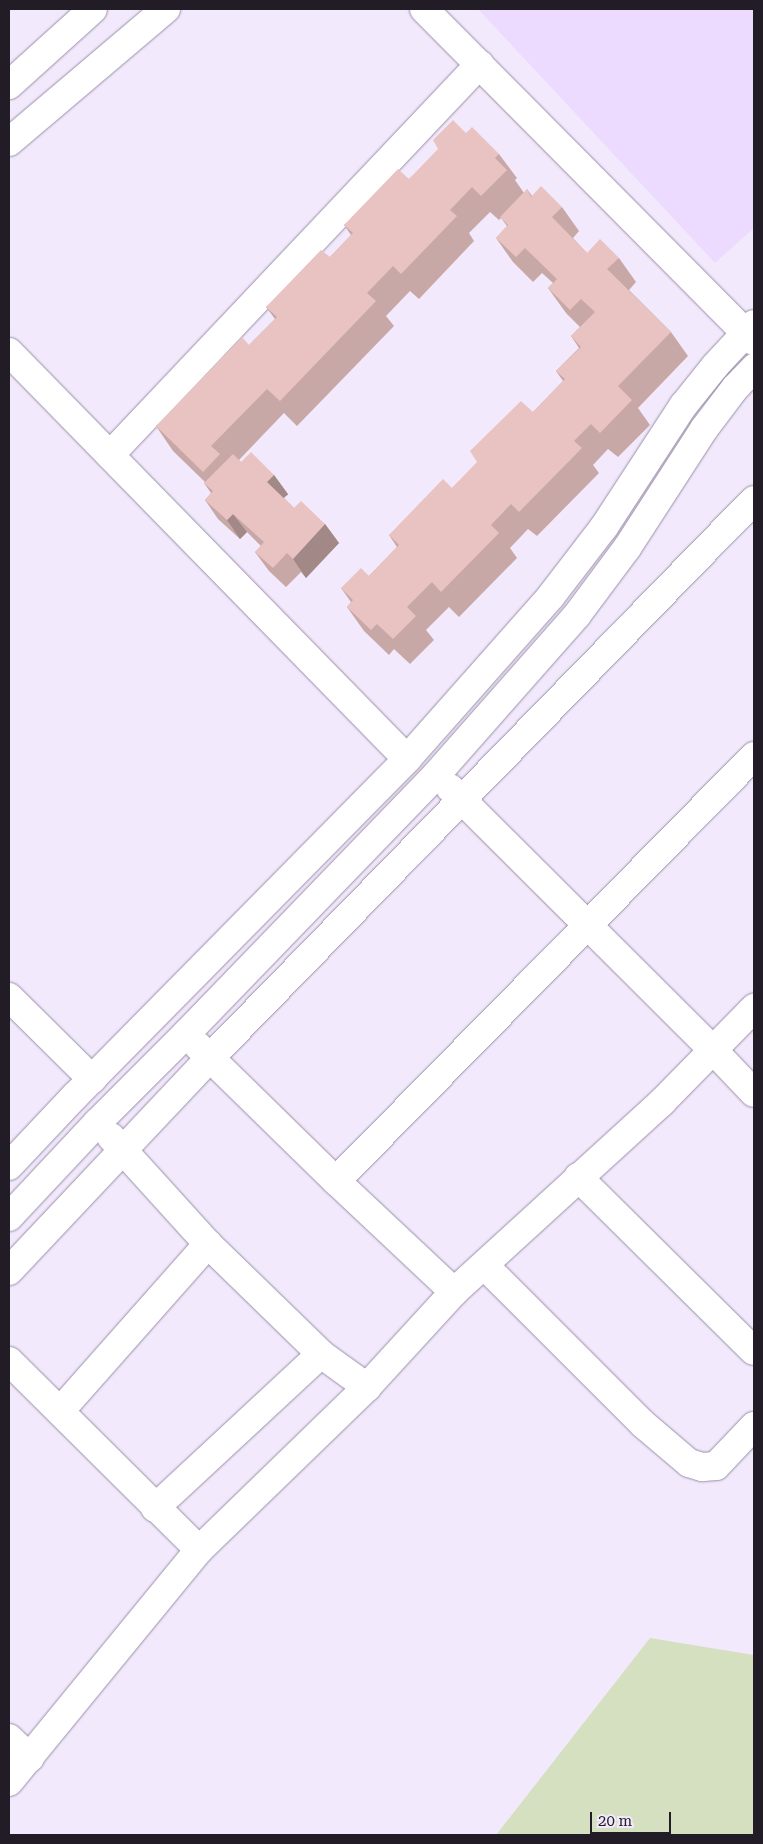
<!DOCTYPE html>
<style>
body{margin:0}
#map{position:relative;width:763px;height:1844px;overflow:hidden;background:#f2eafc;font-family:"Roboto Serif",serif}
div>[style]{position:absolute}
.built>*{inset:0;background:#ecdbff}
.green>*{inset:0;background:#d5e0c0}
.roads{filter:drop-shadow(0 0 1px #9b8ea9) drop-shadow(0 0 1px #9b8ea9)}
.minor>*{height:28px;margin:-14px;padding:0 14px;transform-origin:14px;border-radius:14px;background:#fff}
.wall>*{inset:0;background:#c8a8a6}
.shaded-wall>*{inset:0;background:#a28887;transform-origin:0 0}
.building>*{inset:0;background:#e8c3c1}
span{translate:-50% -50%;white-space:nowrap;text-align:center;line-height:1.15;-webkit-text-stroke:5px #f2eafc;paint-order:stroke}
.frame{position:absolute;inset:0;border:10px solid #211c26;pointer-events:none}
.scale{position:absolute;left:590px;top:1812px;width:81px;height:22px;box-sizing:border-box;border:2px solid #211c26;border-top:0;padding-left:6px;font-size:15px;line-height:18px;white-space:nowrap;color:#211c26;-webkit-text-stroke:4px #f2eafc;paint-order:stroke}
</style>
<div id="map">
<div class="built">
<i style="clip-path:polygon(478px 9px,754px 9px,754px 228px,715px 263px)"></i>
</div>
<div class="green">
<i style="clip-path:polygon(650px 1638px,754px 1655px,754px 1835px,496px 1835px)"></i>
</div>
<div class="roads">
<div class="minor">
<i style="left:424px;top:9px;width:468px;rotate:45.2deg"></i>
<i style="left:9px;top:85px;width:113px;rotate:-42.1deg"></i>
<i style="left:9px;top:142px;width:206px;rotate:-40.3deg"></i>
<i style="left:9px;top:352px;width:569px;rotate:45.64deg"></i>
<i style="left:110px;top:455px;width:538px;rotate:-46.58deg"></i>
<i style="left:450px;top:788px;width:371px;rotate:44.9deg"></i>
<i style="left:713px;top:1050px;width:59px;rotate:46.4deg"></i>
<i style="left:9px;top:997px;width:117px;rotate:44.7deg"></i>
<i style="left:198px;top:1046px;width:193px;rotate:44.4deg"></i>
<i style="left:336px;top:1181px;width:162px;rotate:43.2deg"></i>
<i style="left:111px;top:1137px;width:144px;rotate:47.8deg"></i>
<i style="left:208px;top:1244px;width:158px;rotate:44.2deg"></i>
<i style="left:321px;top:1354px;width:57px;rotate:35.7deg"></i>
<i style="left:9px;top:1166px;width:96px;rotate:-46.7deg"></i>
<i style="left:75px;top:1096px;width:473px;rotate:-45.4deg"></i>
<i style="left:407px;top:759px;width:217px;rotate:-48.5deg"></i>
<i style="left:551px;top:596px;width:87px;rotate:-52.5deg"></i>
<i style="left:604px;top:527px;width:145px;rotate:-56.9deg"></i>
<i style="left:683px;top:406px;width:51px;rotate:-51.3deg"></i>
<i style="left:715px;top:366px;width:57px;rotate:-47.1deg"></i>
<i style="left:578px;top:1177px;width:247px;rotate:44.7deg"></i>
<i style="left:336px;top:1181px;width:596px;rotate:-45.48deg"></i>
<i style="left:9px;top:1217px;width:129px;rotate:-46.9deg"></i>
<i style="left:97px;top:1123px;width:126px;rotate:-45deg"></i>
<i style="left:186px;top:1034px;width:360px;rotate:-46deg"></i>
<i style="left:436px;top:775px;width:213px;rotate:-48.6deg"></i>
<i style="left:577px;top:615px;width:84px;rotate:-53.3deg"></i>
<i style="left:627px;top:548px;width:142px;rotate:-57.1deg"></i>
<i style="left:704px;top:429px;width:51px;rotate:-52.9deg"></i>
<i style="left:735px;top:388px;width:28px;rotate:-46deg"></i>
<i style="left:485px;top:1266px;width:223px;rotate:45deg"></i>
<i style="left:643px;top:1424px;width:60px;rotate:40.3deg"></i>
<i style="left:689px;top:1463px;width:14px;rotate:17deg"></i>
<i style="left:702px;top:1467px;width:14px;rotate:-4deg"></i>
<i style="left:716px;top:1466px;width:55px;rotate:-46.5deg"></i>
<i style="left:9px;top:1271px;width:293px;rotate:-46.7deg"></i>
<i style="left:210px;top:1058px;width:779px;rotate:-45.73deg"></i>
<i style="left:9px;top:1361px;width:268px;rotate:44.8deg"></i>
<i style="left:61px;top:1410px;width:222px;rotate:-48.5deg"></i>
<i style="left:155px;top:1508px;width:226px;rotate:-42.9deg"></i>
<i style="left:9px;top:1738px;width:29px;rotate:44deg"></i>
<i style="left:9px;top:1782px;width:300px;rotate:-50.7deg"></i>
<i style="left:199px;top:1550px;width:234px;rotate:-44.1deg"></i>
<i style="left:367px;top:1387px;width:129px;rotate:-47.5deg"></i>
<i style="left:454px;top:1292px;width:282px;rotate:-42.4deg"></i>
<i style="left:662px;top:1102px;width:132px;rotate:-45.6deg"></i>
</div>
</div>
<div class="wall">
<i style="clip-path:polygon(466px 133px,499px 154px,517px 178px,515px 180px,524px 193px,527px 189px,532px 196px,562px 207px,579px 231px,573px 238px,587px 253px,619px 258px,636px 282px,629px 290px,671px 332px,688px 356px,638px 408px,650px 425px,618px 457px,608px 449px,593px 465px,599px 473px,537px 536px,528px 529px,510px 548px,517px 558px,459px 617px,449px 607px,426px 630px,434px 640px,410px 664px,394px 649px,389px 655px,364px 631px,347px 607px,351px 602px,341px 588px,369px 576px,397px 547px,389px 535px,452px 488px,533px 412px,563px 381px,556px 371px,579px 348px,571px 336px,580px 327px,566px 313px,548px 288px,553px 283px,542px 273px,533px 282px,513px 262px,496px 238px,507px 226px,501px 218px,499px 220px,490px 212px,469px 233px,474px 241px,419px 299px,410px 291px,386px 316px,394px 326px,297px 426px,284px 413px,239px 460px,241px 462px,274px 475px,288px 494px,284px 498px,294px 508px,325px 524px,339px 543px,306px 578px,301px 572px,286px 587px,269px 571px,255px 552px,261px 546px,247px 532px,240px 539px,218px 519px,205px 500px,211px 493px,204px 483px,205px 482px,173px 451px,156px 426px,249px 345px,275px 319px,266px 307px,330px 257px,351px 235px,344px 225px,409px 179px)"></i>
</div>
<div class="shaded-wall">
<i style="left:274px;top:475px;width:24px;height:10px;rotate:54deg"></i>
<i style="clip-path:polygon(233px 514px,247px 532px,240px 539px,227px 520px)"></i>
<i style="clip-path:polygon(325px 524px,339px 543px,306px 578px,293px 559px)"></i>
</div>
<div class="building">
<i style="clip-path:polygon(453px 120px,466px 133px,472px 127px,499px 154px,495px 158px,507px 170px,481px 196px,472px 187px,450px 210px,457px 216px,401px 274px,393px 266px,367px 293px,376px 301px,280px 401px,267px 389px,211px 446px,220px 454px,203px 472px,156px 426px,242px 337px,249px 345px,277px 317px,266px 307px,321px 250px,330px 257px,353px 233px,344px 225px,398px 169px,409px 179px,438px 149px,433px 140px)"></i>
<i style="clip-path:polygon(541px 186px,562px 207px,552px 217px,587px 253px,600px 239px,619px 258px,607px 269px,671px 332px,618px 386px,632px 400px,600px 433px,591px 424px,574px 441px,582px 448px,519px 512px,511px 504px,491px 525px,499px 533px,441px 592px,432px 582px,407px 607px,416px 616px,393px 639px,377px 624px,371px 630px,347px 607px,353px 600px,341px 588px,361px 568px,369px 576px,399px 545px,389px 535px,443px 479px,452px 488px,477px 462px,470px 451px,521px 401px,533px 412px,565px 379px,556px 371px,581px 347px,571px 336px,595px 312px,581px 299px,570px 310px,548px 288px,557px 279px,525px 248px,516px 257px,496px 238px,508px 225px,500px 217px,527px 189px,531px 197px)"></i>
<i style="clip-path:polygon(251px 452px,274px 475px,267px 482px,294px 508px,301px 501px,325px 524px,293px 559px,287px 553px,273px 568px,255px 552px,264px 542px,233px 514px,227px 520px,205px 500px,213px 491px,204px 483px,233px 454px,241px 462px)"></i>
</div>
<div class="frame"></div>
<div class="scale">20 m</div>
</div>
